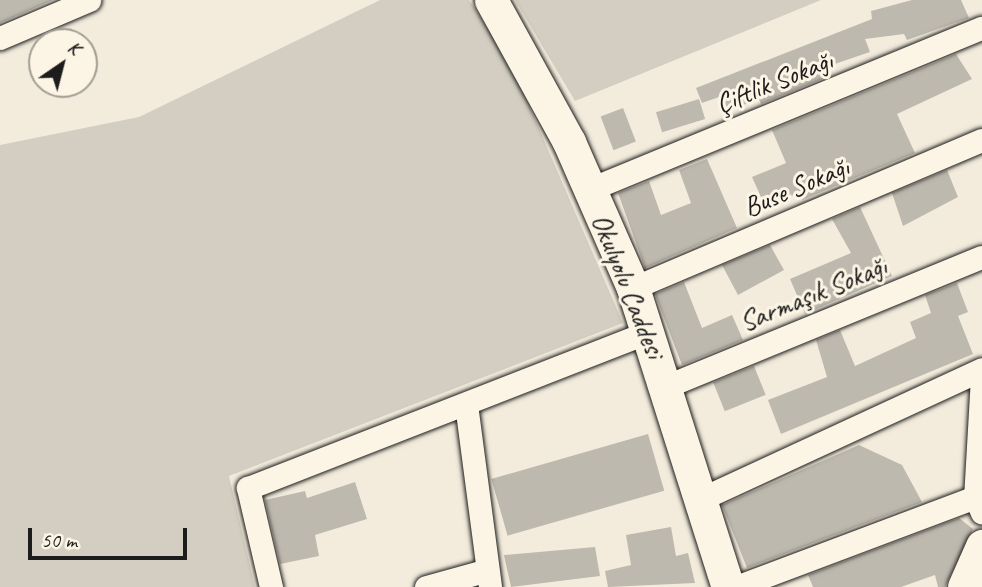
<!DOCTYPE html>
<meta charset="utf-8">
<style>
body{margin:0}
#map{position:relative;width:982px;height:587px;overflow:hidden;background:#f3ecdd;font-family:Caveat,sans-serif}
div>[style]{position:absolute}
.green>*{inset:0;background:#d3cec1}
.building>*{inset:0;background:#beb9ae;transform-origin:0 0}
.roads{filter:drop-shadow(0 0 2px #1c1c1c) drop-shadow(0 0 2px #1c1c1c)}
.street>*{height:23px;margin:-11.5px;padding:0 11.5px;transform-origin:11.5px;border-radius:11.5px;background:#fcf5e5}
.secondary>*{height:33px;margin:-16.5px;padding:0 16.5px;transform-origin:16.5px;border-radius:16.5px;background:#fcf5e5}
span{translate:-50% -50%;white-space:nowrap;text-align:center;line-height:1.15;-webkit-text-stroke:6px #fcf5e5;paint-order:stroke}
.street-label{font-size:28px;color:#1c1c1c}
.north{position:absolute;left:28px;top:28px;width:70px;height:70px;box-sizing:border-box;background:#fcf5e5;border:2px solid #a29e95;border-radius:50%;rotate:35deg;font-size:19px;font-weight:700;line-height:28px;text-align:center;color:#1c1c1c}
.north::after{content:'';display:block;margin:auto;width:24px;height:32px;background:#1c1c1c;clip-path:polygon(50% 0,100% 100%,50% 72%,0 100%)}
.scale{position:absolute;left:28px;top:528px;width:159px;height:32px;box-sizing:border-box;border:4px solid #1c1c1c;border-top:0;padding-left:9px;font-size:21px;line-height:24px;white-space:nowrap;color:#1c1c1c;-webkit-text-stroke:5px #fcf5e5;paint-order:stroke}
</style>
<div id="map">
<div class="green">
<i style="clip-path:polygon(380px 0,469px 0,511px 64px,623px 323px,229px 476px,255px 587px,0 587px,0 145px,139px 117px)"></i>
<i style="clip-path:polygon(515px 0,821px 0,575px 101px)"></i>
</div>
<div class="building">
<i style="clip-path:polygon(0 0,53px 0,0 23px)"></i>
<i style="clip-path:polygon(912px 0,961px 0,969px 18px,907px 40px,904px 34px,865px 39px,870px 52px,826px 67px,829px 76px,761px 104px,759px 99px,725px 112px,719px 97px,702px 103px,696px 88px,872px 19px,871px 11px)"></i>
<i style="clip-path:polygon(956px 54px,972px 79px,897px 114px,915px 153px,802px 200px,799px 193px,765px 206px,752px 177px,786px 163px,772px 130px)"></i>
<i style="left:699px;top:99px;width:21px;height:45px;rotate:73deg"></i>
<i style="left:623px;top:108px;width:36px;height:24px;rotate:69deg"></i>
<i style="clip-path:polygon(707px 159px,737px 228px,645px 268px,618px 193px,649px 181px,661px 215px,691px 203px,679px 170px)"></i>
<i style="clip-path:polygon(947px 170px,958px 197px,903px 226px,892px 193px)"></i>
<i style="clip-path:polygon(860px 207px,892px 276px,805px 314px,790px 279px,851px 253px,832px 219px)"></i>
<i style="clip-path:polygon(770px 245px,784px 270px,738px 295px,722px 265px)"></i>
<i style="clip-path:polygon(684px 282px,702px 328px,732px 315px,743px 340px,682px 365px,655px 294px)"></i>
<i style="clip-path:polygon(957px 283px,968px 312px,958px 316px,973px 354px,781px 434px,768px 400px,827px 377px,816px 340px,840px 330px,855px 366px,916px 338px,910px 322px,931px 313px,925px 295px)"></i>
<i style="left:754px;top:366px;width:31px;height:44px;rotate:68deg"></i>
<i style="left:648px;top:434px;width:59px;height:163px;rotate:74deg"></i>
<i style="clip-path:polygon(859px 445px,902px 465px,922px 502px,747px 568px,722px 505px)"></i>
<i style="clip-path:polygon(355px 482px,367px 519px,315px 535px,319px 556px,280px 564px,265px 500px,305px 491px,307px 498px)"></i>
<i style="clip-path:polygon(959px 518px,973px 529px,945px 587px,938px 587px,935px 575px,901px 587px,813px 587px,808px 575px)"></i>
<i style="clip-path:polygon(671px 527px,676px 556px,688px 553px,695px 583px,608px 587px,605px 571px,631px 565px,626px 535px)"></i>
<i style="clip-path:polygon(595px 547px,600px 576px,511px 587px,504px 555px)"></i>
</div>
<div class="roads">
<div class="street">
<i style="left:0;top:38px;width:97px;rotate:-23.1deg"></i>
<i style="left:588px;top:190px;width:426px;rotate:-22.4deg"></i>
<i style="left:633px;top:288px;width:379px;rotate:-23deg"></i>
<i style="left:982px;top:377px;width:120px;rotate:93.3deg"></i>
<i style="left:975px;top:497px;width:17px;rotate:66deg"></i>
<i style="left:667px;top:386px;width:340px;rotate:-22.3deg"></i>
<i style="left:466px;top:404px;width:185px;rotate:82.5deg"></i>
<i style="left:703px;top:498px;width:307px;rotate:-24.8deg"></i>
<i style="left:271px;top:587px;width:102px;rotate:-103.1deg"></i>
<i style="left:248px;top:488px;width:430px;rotate:-21.3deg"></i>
<i style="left:426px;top:587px;width:60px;rotate:-15.4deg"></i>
<i style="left:736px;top:587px;width:255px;rotate:-20.6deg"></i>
</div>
<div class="secondary">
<i style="left:491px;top:0;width:162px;rotate:61.2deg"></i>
<i style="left:569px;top:142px;width:159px;rotate:66.3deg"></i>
<i style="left:633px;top:288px;width:314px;rotate:72.4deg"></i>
<i style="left:964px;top:587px;width:45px;rotate:-66.3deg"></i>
</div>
</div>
<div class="street-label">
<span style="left:774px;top:82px;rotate:-22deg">Çiftlik Sokağı</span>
<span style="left:796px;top:187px;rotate:-23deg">Buse Sokağı</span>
<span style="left:628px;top:286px;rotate:68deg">Okulyolu Caddesi</span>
<span style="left:813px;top:294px;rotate:-22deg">Sarmaşık Sokağı</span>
</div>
<div class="north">K</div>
<div class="scale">50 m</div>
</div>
